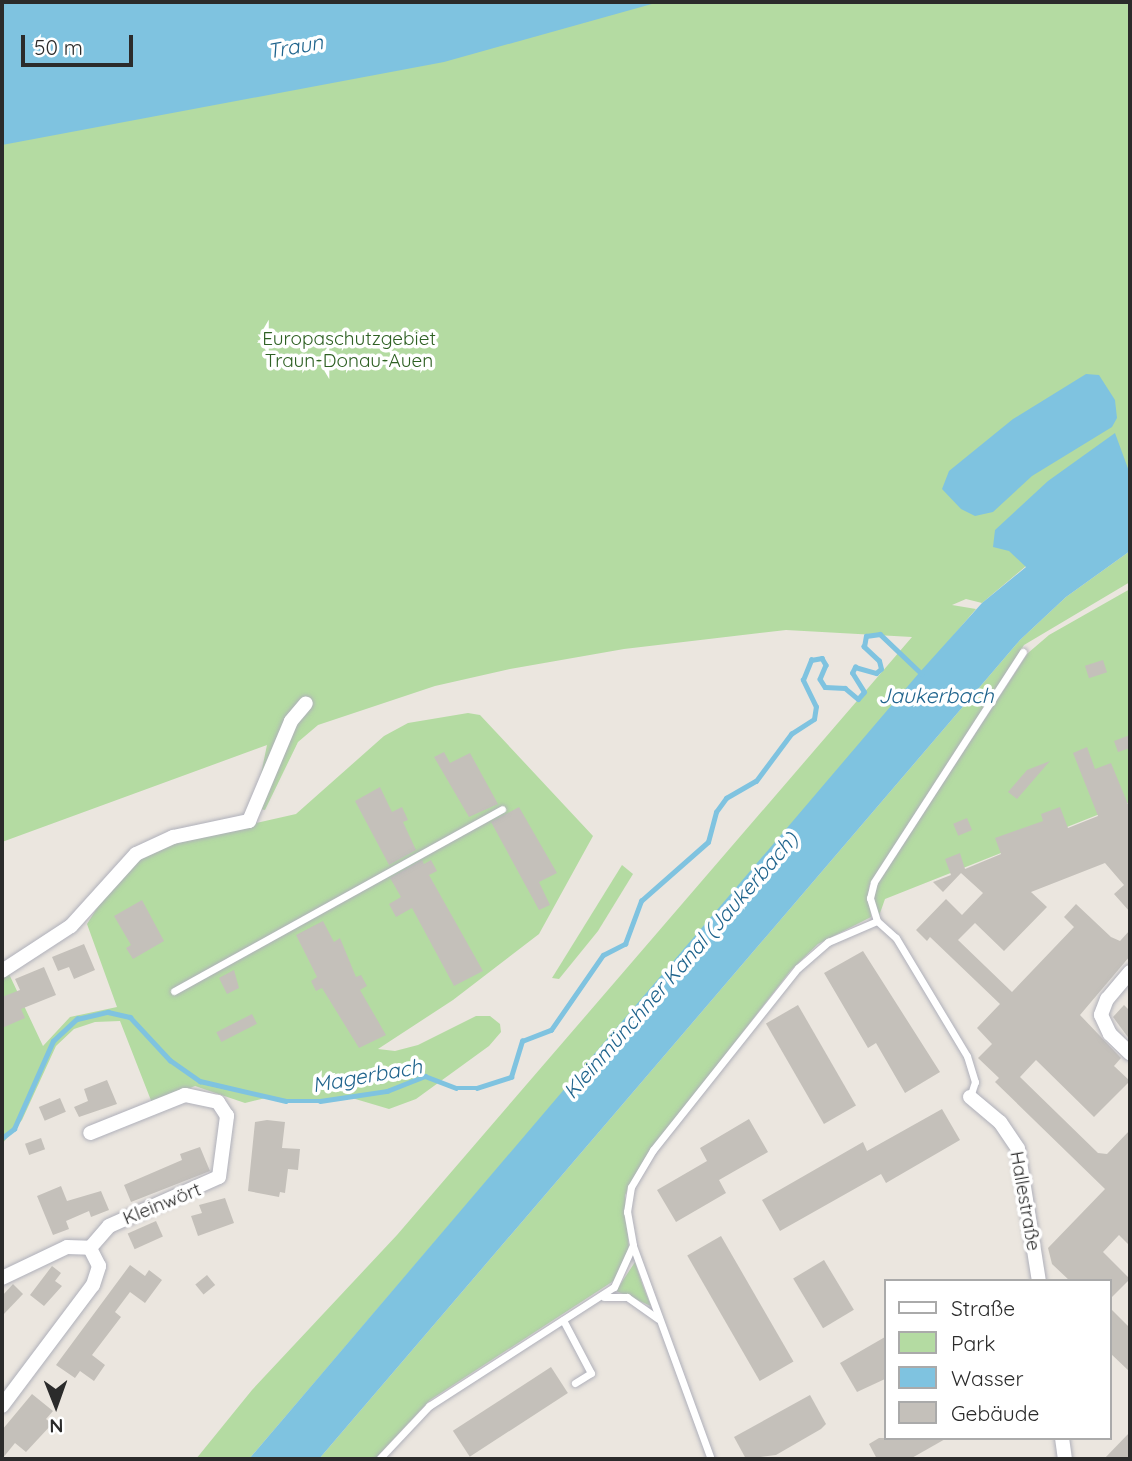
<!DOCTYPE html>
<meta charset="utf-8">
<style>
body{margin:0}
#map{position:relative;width:1132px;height:1461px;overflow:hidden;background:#ebe6df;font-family:Quicksand,sans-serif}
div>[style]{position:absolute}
.green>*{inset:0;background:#b4dba2}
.water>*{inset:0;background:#7fc3e0}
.stream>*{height:4.5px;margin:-2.25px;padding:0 2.25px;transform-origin:2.25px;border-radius:2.25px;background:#7fc3e0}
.building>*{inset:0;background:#c4c0ba;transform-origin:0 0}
.roads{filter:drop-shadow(0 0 2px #afb0ba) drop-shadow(0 0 2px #afb0ba)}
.service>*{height:7px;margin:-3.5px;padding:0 3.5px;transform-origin:3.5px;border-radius:3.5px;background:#fff}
.minor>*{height:14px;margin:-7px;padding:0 7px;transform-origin:7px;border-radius:7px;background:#fff}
span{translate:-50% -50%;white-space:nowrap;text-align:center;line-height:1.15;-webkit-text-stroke:7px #fff;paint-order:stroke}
.park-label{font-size:19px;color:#2e6023}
.street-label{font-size:19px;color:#2b2b2b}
.water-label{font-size:21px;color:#1e638c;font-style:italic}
.frame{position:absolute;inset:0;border:4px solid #2b2b2b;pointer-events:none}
.legend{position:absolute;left:884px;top:1279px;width:228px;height:161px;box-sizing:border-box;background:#fff;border:2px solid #aaa;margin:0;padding:9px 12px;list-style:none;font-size:21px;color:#2b2b2b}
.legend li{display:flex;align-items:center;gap:14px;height:35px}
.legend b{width:35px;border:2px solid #aaa}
.north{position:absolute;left:21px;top:1370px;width:70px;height:70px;-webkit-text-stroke:5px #fff;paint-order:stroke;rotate:179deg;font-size:19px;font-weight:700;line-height:28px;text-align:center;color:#2b2b2b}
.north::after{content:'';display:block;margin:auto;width:24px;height:32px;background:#2b2b2b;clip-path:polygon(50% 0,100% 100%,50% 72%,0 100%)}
.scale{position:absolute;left:21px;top:35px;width:112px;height:32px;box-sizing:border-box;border:4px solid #2b2b2b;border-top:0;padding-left:9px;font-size:21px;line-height:24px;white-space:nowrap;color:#2b2b2b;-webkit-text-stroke:5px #fff;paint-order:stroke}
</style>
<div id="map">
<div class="green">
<i style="clip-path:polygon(2px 2px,1130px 2px,1130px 474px,1126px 466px,1026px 566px,982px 603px,966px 599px,952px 605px,976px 609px,249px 1459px,196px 1459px,252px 1390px,397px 1235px,912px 637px,786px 630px,624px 649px,510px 669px,435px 686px,318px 725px,298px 742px,265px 810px,254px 808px,267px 745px,2px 842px)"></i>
<i style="clip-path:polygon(1130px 551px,1130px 582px,1024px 645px,869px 886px,871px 917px,818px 944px,791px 970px,645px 1158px,625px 1195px,629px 1251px,615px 1280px,430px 1400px,375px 1459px,319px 1459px,1020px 640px,1066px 597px)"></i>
<i style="clip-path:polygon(1130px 589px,1130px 802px,885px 899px,879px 916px,872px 900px,875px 887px,1028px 653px,1049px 635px)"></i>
<i style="clip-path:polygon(468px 713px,480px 715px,593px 836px,539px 934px,453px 1000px,378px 1049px,395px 1051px,418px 1045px,476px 1016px,490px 1016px,500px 1024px,501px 1032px,489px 1046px,416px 1099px,389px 1109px,352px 1098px,286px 1101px,270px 1097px,245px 1103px,195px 1086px,152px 1103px,120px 1021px,95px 1022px,74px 1029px,56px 1046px,22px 1120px,2px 1144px,2px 978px,9px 974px,43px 1046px,70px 1017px,117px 1007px,87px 924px,111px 886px,141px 858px,185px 839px,296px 814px,384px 736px,408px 723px)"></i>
<i style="clip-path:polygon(622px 865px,633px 874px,598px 931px,559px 979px,552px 978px)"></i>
<i style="clip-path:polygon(635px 1262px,643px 1286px,651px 1306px,616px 1291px)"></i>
</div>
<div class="water">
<i style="clip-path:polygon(16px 2px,659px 2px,444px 62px,2px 145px,2px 4px)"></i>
<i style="clip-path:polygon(1086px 374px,1099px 375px,1115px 400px,1117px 418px,1112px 427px,1032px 476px,993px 512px,975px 516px,961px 509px,942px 489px,949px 471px,1013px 419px)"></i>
<i style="clip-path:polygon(1115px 433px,1130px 474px,1130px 551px,1066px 597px,1020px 640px,319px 1459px,249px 1459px,919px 673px,982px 603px,1026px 567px,1009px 551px,993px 547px,995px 530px,1048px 481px)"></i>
</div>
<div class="stream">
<i style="left:2px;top:1138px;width:15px;rotate:-37deg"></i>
<i style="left:14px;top:1129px;width:96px;rotate:-66.1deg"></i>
<i style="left:53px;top:1041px;width:33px;rotate:-43deg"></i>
<i style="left:77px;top:1019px;width:32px;rotate:-13deg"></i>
<i style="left:108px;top:1012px;width:23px;rotate:13deg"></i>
<i style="left:130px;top:1017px;width:59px;rotate:47.1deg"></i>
<i style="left:170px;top:1060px;width:37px;rotate:35deg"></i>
<i style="left:200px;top:1081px;width:88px;rotate:13.1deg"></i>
<i style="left:286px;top:1101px;width:34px"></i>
<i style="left:320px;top:1101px;width:68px;rotate:-8.5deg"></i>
<i style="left:387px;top:1091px;width:41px;rotate:-21.5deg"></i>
<i style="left:425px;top:1076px;width:33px;rotate:21deg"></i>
<i style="left:456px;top:1088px;width:21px"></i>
<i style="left:477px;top:1088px;width:36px;rotate:-18deg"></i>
<i style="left:511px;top:1077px;width:38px;rotate:-73deg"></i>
<i style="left:522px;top:1041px;width:31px;rotate:-21deg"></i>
<i style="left:551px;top:1030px;width:91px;rotate:-55.3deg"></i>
<i style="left:603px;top:955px;width:25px;rotate:-27deg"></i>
<i style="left:625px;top:944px;width:46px;rotate:-69.6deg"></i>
<i style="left:641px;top:901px;width:89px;rotate:-41.4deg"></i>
<i style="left:708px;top:842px;width:31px;rotate:-75deg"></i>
<i style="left:716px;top:812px;width:17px;rotate:-54deg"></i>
<i style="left:726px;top:798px;width:34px;rotate:-30deg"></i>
<i style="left:756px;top:781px;width:59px;rotate:-53.3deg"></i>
<i style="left:791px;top:734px;width:27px;rotate:-33deg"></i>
<i style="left:814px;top:719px;width:12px;rotate:-81deg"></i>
<i style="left:816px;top:707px;width:30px;rotate:-116deg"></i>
<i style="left:803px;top:680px;width:22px;rotate:-68deg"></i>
<i style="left:811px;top:660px;width:11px;rotate:-10deg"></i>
<i style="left:822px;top:658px;width:8px;rotate:60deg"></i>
<i style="left:826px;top:665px;width:15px;rotate:113deg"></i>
<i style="left:820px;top:679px;width:9px;rotate:58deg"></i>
<i style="left:825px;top:687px;width:20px;rotate:3deg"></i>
<i style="left:845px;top:688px;width:17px;rotate:40deg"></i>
<i style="left:858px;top:699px;width:9px;rotate:-49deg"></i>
<i style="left:864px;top:692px;width:22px;rotate:-122deg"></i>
<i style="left:852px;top:673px;width:7px;rotate:-63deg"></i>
<i style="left:855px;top:667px;width:22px;rotate:16deg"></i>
<i style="left:876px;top:673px;width:6px;rotate:-39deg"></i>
<i style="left:881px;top:669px;width:8px;rotate:-104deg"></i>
<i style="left:879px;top:661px;width:21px;rotate:-137deg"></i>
<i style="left:864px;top:647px;width:11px;rotate:-80deg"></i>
<i style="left:866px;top:636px;width:14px;rotate:-8deg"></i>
<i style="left:880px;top:634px;width:58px;rotate:43.6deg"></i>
</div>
<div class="building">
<i style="left:1103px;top:660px;width:13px;height:19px;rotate:72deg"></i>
<i style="clip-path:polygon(1130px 735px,1130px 748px,1118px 752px,1114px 741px)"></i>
<i style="clip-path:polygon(1087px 747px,1095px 769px,1111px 763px,1130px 809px,1130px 912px,1114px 894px,1124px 885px,1105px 863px,1031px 892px,1047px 907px,1004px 951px,975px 923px,958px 940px,1012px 992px,1074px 927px,1064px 917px,1076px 904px,1111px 937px,1120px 941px,1130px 930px,1130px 956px,1080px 1015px,1121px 1058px,1114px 1066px,1130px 1081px,1094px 1117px,1036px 1060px,1020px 1077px,1098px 1153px,1107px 1154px,1130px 1130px,1130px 1246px,1119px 1235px,1103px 1252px,1130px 1279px,1109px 1300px,1109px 1281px,1070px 1281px,1052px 1264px,1048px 1248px,1105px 1189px,995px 1082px,999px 1078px,978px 1058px,992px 1044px,977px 1028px,1000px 1004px,930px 937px,927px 941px,916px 930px,946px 899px,962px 915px,983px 893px,961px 873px,943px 892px,933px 882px,951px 875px,945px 859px,960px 853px,965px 869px,1001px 854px,995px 838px,1043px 821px,1041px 814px,1060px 807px,1068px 828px,1098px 816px,1073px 753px)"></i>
<i style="clip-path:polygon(444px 752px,450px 763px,470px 753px,498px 804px,469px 817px,434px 757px)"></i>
<i style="clip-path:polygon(1050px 761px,1017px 799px,1008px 792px,1027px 770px)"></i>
<i style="clip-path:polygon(380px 787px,392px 812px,402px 807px,408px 820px,403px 822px,416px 850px,389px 865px,355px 801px)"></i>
<i style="clip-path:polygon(519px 807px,557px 873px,539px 882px,550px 905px,539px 910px,491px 822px)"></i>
<i style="left:967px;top:818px;width:13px;height:15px;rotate:67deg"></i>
<i style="clip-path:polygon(422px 860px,424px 864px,431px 860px,437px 871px,429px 875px,483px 971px,454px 986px,412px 908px,396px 917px,389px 904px,401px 897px,390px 878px)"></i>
<i style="clip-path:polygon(142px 900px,164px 941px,133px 959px,126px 948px,131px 945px,114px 916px)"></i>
<i style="clip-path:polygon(323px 921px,334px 942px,340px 938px,356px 977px,361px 975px,367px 986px,360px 990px,386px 1035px,359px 1048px,322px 988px,316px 991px,311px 981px,317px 977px,296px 935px)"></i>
<i style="clip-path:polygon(84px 944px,95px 970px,74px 979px,69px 967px,58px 971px,52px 957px)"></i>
<i style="clip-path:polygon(863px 951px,940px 1072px,905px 1093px,876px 1043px,868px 1048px,824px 973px)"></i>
<i style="clip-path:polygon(44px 967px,56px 995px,21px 1009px,25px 1018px,2px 1028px,2px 997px,20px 990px,15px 979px)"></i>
<i style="clip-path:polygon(234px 970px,239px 988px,227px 994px,219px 978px)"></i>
<i style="left:798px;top:1005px;width:116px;height:37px;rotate:60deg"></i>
<i style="clip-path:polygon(1124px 1005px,1130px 1011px,1130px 1040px,1113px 1017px)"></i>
<i style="left:252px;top:1014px;width:11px;height:40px;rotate:63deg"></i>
<i style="clip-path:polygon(107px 1080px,117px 1104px,79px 1117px,74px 1107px,88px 1101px,84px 1089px)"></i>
<i style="left:60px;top:1098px;width:15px;height:23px;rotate:67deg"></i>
<i style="clip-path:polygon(942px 1109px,960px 1140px,886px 1183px,881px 1174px,780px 1231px,762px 1200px,863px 1142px,867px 1151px)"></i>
<i style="clip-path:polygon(749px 1119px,768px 1152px,719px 1180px,726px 1193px,676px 1222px,657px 1190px,707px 1161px,700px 1148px)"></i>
<i style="clip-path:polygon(267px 1120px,285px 1122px,282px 1148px,300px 1149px,298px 1170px,288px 1169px,285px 1193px,280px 1192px,279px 1197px,248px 1191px,255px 1122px)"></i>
<i style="left:41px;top:1138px;width:12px;height:17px;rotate:70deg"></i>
<i style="clip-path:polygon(200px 1147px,210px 1171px,131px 1202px,124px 1185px,182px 1160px,180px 1154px)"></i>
<i style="clip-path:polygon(61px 1186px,67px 1201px,101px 1191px,109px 1210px,91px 1217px,89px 1211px,66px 1221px,69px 1229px,53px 1235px,37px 1196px)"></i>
<i style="clip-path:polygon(225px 1198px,234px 1223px,198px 1236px,191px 1216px,202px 1213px,199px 1205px)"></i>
<i style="left:156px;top:1221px;width:17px;height:31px;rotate:66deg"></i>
<i style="left:721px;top:1236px;width:145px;height:39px;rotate:60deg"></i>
<i style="left:824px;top:1260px;width:58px;height:36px;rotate:59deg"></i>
<i style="clip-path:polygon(130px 1265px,145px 1276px,149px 1270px,162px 1280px,145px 1303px,130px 1292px,115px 1312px,121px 1317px,92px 1355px,105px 1365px,94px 1381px,80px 1371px,75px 1378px,56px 1365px)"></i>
<i style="clip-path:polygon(52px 1266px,61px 1273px,55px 1281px,62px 1286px,44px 1306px,30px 1295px)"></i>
<i style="left:207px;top:1275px;width:13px;height:15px;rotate:51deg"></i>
<i style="clip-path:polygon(13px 1284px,23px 1294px,2px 1316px,2px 1296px)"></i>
<i style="clip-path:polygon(1109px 1307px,1130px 1328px,1130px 1372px,1109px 1352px)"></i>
<i style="clip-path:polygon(885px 1337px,885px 1379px,857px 1392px,840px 1363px)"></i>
<i style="left:551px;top:1367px;width:31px;height:117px;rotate:57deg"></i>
<i style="clip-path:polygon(32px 1394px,53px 1411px,46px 1419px,52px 1424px,26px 1452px,15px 1443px,2px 1459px,2px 1430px)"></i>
<i style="clip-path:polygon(810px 1395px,826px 1424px,821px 1429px,776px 1455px,746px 1459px,734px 1437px)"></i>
<i style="clip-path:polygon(1130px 1432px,1130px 1459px,1104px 1459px)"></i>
<i style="clip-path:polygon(879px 1438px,947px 1438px,910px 1459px,877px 1459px,869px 1444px)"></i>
</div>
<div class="roads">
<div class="service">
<i style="left:174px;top:991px;width:375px;rotate:-29deg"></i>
<i style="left:970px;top:1097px;width:16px;rotate:-72deg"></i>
<i style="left:975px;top:1082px;width:27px;rotate:-107deg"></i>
<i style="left:967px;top:1056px;width:138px;rotate:-121deg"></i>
<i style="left:896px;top:938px;width:25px;rotate:-138deg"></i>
<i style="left:877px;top:921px;width:24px;rotate:-107deg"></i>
<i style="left:870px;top:898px;width:16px;rotate:-76deg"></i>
<i style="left:874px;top:882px;width:274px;rotate:-57.1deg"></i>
<i style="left:633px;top:1246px;width:227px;rotate:69.9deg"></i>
<i style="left:604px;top:1297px;width:23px"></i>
<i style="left:627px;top:1297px;width:38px;rotate:35deg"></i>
<i style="left:563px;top:1320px;width:60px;rotate:62.2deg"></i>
<i style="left:591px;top:1373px;width:19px;rotate:148deg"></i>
<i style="left:379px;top:1459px;width:73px;rotate:-46.7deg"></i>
<i style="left:429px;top:1406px;width:220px;rotate:-32.8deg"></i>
<i style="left:614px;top:1287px;width:46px;rotate:-65.7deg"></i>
<i style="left:633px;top:1245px;width:34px;rotate:-100deg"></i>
<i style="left:627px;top:1212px;width:25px;rotate:-81deg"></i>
<i style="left:631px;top:1187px;width:43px;rotate:-59.3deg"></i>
<i style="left:653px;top:1150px;width:233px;rotate:-51.5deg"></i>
<i style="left:798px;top:968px;width:40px;rotate:-41deg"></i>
<i style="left:828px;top:942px;width:53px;rotate:-23.2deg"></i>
</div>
<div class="minor">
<i style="left:2px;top:971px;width:82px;rotate:-33.1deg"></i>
<i style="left:71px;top:926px;width:97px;rotate:-47.9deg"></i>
<i style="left:136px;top:854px;width:41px;rotate:-24.7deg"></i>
<i style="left:173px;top:837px;width:78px;rotate:-11.9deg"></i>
<i style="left:249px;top:821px;width:108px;rotate:-67.2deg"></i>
<i style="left:291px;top:721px;width:23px;rotate:-50deg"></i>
<i style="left:1130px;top:972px;width:35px;rotate:130deg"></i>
<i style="left:1107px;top:999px;width:17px;rotate:111deg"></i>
<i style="left:1101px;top:1015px;width:21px;rotate:65deg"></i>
<i style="left:1110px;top:1034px;width:28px;rotate:44deg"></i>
<i style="left:970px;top:1097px;width:39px;rotate:40deg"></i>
<i style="left:1000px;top:1122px;width:32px;rotate:56deg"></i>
<i style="left:1018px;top:1149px;width:134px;rotate:81deg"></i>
<i style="left:2px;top:1278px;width:72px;rotate:-25.5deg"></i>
<i style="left:67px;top:1247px;width:23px;rotate:2deg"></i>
<i style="left:2px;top:1406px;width:151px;rotate:-53.1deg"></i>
<i style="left:93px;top:1285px;width:20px;rotate:-72deg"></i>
<i style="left:99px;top:1266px;width:20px;rotate:-117deg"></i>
<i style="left:90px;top:1248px;width:29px;rotate:-49deg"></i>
<i style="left:109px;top:1226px;width:120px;rotate:-24deg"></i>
<i style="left:219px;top:1177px;width:62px;rotate:-82.5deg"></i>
<i style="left:227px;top:1116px;width:17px;rotate:-123deg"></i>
<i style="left:218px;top:1102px;width:34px;rotate:-168deg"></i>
<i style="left:185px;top:1095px;width:102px;rotate:158.2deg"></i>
<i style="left:1062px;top:1438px;width:21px;rotate:82deg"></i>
</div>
</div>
<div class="park-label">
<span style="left:349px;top:350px">Europaschutzgebiet<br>Traun-Donau-Auen</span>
</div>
<div class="street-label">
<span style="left:1025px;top:1201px;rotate:80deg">Hallestraße</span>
<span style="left:162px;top:1204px;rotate:-22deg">Kleinwört</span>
</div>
<div class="water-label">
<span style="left:295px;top:46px;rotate:-10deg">Traun</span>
<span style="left:936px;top:695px">Jaukerbach</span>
<span style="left:680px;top:965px;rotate:-49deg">Kleinmünchner Kanal (Jaukerbach)</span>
<span style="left:367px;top:1075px;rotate:-10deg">Magerbach</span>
</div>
<div class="frame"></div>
<ul class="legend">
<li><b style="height:9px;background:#fff"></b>Straße</li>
<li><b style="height:19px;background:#b4dba2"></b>Park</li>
<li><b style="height:19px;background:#7fc3e0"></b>Wasser</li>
<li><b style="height:19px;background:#c4c0ba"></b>Gebäude</li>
</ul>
<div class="north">N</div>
<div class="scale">50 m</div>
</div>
